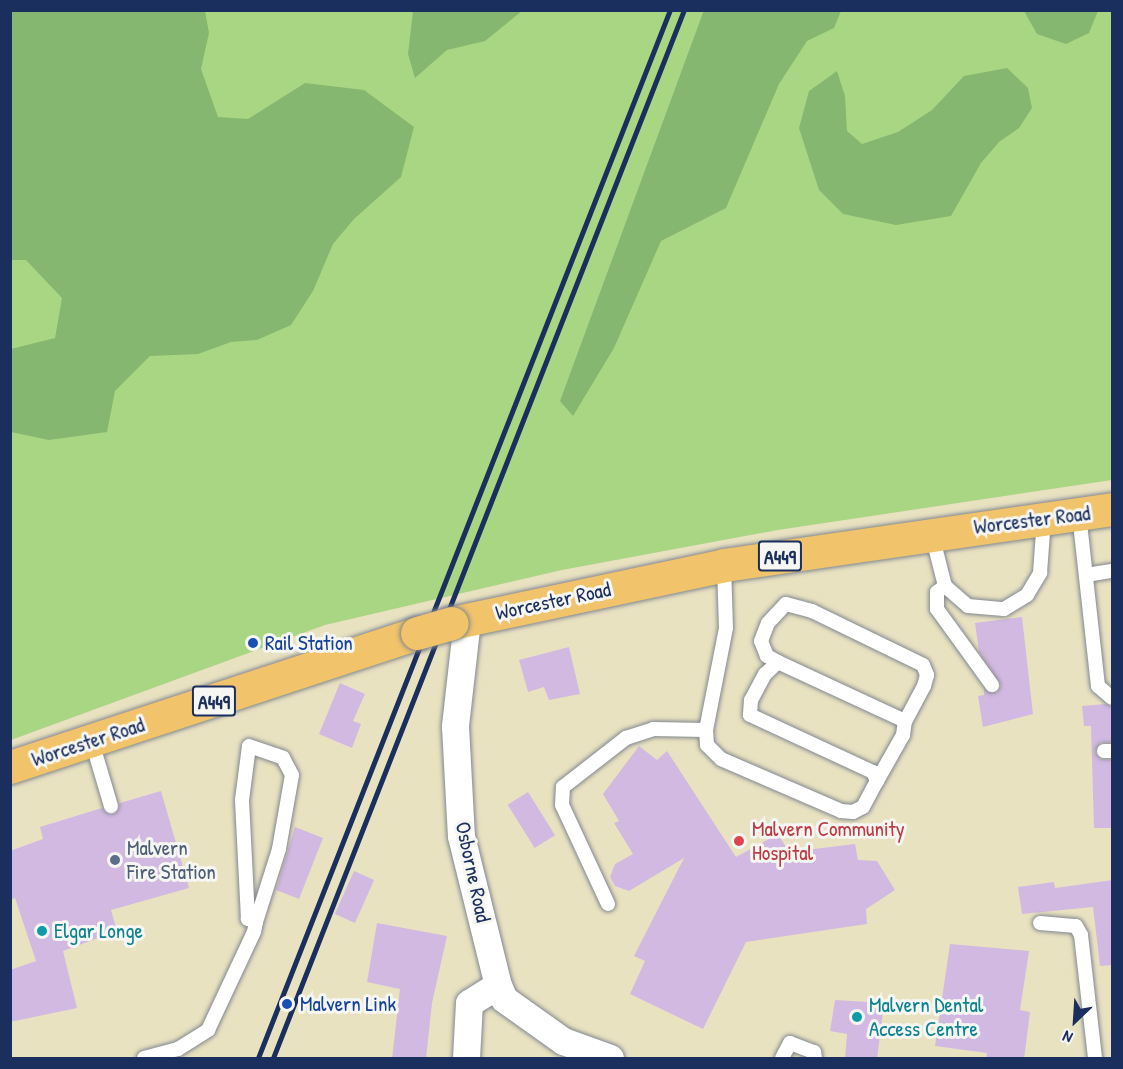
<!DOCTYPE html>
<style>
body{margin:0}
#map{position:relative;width:1123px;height:1069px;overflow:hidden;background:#e9e2c1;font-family:"Patrick Hand",sans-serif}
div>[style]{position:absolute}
.green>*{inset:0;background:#a9d683}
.forest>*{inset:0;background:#86b771}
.building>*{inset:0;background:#d2b9e1;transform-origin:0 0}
.roads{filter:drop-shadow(0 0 2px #828890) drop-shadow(0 0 2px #828890)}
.lane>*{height:14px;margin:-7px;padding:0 7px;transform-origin:7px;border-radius:7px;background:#fff}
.street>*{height:27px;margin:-13.5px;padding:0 13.5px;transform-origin:13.5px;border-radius:13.5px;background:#fff}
.highway>*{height:33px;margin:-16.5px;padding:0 16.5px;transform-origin:16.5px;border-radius:16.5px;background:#f1c36a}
.rail>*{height:4.5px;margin:-2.25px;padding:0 2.25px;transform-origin:2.25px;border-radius:2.25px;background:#1b2f5e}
.bridges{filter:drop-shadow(0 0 2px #828890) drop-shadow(0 0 2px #828890)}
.highway-bridge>*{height:33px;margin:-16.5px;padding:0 16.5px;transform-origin:16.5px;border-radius:16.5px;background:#f1c36a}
.dots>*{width:16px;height:16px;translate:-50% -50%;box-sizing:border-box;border:3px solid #f6f6f2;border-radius:50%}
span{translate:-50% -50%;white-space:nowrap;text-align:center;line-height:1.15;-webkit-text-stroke:6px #f6f6f2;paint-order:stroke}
.shield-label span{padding:2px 4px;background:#f6f6f2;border:2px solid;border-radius:4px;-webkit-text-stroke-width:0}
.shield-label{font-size:20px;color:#1b2f5e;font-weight:700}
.street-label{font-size:21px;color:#1b2f5e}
.transit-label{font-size:21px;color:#164399}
.left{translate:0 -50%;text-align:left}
.health-label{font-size:21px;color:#be3a42}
.service-label{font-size:21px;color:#4e5e75}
.culture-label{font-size:21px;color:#0d838f}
.frame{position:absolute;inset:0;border:12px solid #1b2f5e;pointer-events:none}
.north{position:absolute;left:1045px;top:991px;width:60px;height:60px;-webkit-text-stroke:4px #f6f6f2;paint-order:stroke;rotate:205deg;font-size:16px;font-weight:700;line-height:24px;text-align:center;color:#1b2f5e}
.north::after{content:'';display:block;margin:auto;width:21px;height:27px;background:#1b2f5e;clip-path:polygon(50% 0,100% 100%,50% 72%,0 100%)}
</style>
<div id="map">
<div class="green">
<i style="clip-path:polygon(11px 11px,1112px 11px,1112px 480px,778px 530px,562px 570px,325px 625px,11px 740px)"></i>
</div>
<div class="forest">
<i style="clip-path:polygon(11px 10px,205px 11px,209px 33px,201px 69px,218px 117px,248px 119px,305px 83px,364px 90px,414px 127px,401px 177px,354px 219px,333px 244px,313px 291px,291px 325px,257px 340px,231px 342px,198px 354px,150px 356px,115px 391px,107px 432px,49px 440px,11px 432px,11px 349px,55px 338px,62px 298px,26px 260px,11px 260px)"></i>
<i style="clip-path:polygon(704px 10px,841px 11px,834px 28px,807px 41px,779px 84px,726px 208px,661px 241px,614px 348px,573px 416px,560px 401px)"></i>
<i style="clip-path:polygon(413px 11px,413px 10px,522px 11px,485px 41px,447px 50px,415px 78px,408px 54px)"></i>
<i style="clip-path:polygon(1024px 11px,1024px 10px,1098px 11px,1089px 33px,1066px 44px,1037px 34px)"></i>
<i style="clip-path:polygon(1007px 68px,1028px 88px,1032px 108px,1019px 128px,999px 142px,981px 163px,951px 216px,896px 225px,843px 214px,819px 190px,799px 128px,809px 91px,837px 71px,845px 96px,847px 131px,862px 144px,898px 132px,932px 110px,964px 76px)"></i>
</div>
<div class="building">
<i style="clip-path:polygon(1022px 617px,1033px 714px,983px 727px,978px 696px,984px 695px,984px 689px,997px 693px,1001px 685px,979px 652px,975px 623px)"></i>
<i style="clip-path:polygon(569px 647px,580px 694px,549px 700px,544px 687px,528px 692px,519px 660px)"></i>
<i style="clip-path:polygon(340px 683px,365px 694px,353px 721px,361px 724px,352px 748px,319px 734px)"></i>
<i style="clip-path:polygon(1106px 704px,1113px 707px,1113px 742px,1100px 743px,1095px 752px,1100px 759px,1113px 760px,1113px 828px,1094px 828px,1091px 726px,1084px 726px,1082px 706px)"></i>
<i style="clip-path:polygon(639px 746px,657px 760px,667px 751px,736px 857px,778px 834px,789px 852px,855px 844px,858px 860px,877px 861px,895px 890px,866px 909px,867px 924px,746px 942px,703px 1029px,630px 994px,645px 961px,634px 956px,684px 858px,629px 891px,615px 886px,610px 877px,615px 864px,633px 854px,614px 823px,619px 821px,603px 794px)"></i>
<i style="clip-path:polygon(161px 791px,189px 888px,111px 910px,117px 931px,63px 951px,77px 1008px,10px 1022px,10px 970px,36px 961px,15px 898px,10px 900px,10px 851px,43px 839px,40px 827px,102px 808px,114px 814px,120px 803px)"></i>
<i style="left:528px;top:792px;width:51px;height:24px;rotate:58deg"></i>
<i style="clip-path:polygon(295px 827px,323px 838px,299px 899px,276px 890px)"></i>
<i style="left:354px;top:871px;width:22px;height:47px;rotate:24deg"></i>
<i style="clip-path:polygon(1113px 880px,1113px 965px,1100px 966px,1093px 907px,1022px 914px,1018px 887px,1054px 882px,1055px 888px)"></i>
<i style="clip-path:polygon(377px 923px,447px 936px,432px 1003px,426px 1059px,392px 1059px,400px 989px,367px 982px)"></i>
<i style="clip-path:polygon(950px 944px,1029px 951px,1020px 1010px,1030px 1012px,1024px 1059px,986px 1059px,987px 1053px,935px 1046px)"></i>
<i style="clip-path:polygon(835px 1000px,884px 1003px,877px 1059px,845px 1059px,847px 1034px,830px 1031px)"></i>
</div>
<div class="roads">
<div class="lane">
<i style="left:1079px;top:514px;width:173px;rotate:83.7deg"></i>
<i style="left:1098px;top:686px;width:18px;rotate:41deg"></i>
<i style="left:932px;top:535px;width:53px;rotate:75.7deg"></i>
<i style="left:945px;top:586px;width:30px;rotate:41deg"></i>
<i style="left:968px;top:606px;width:36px;rotate:5deg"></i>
<i style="left:1004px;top:609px;width:27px;rotate:-31deg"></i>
<i style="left:1027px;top:595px;width:26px;rotate:-59deg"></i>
<i style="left:1040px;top:573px;width:55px;rotate:-85.8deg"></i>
<i style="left:724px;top:565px;width:63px;rotate:88.2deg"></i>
<i style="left:726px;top:628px;width:104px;rotate:101.1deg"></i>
<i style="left:706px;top:730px;width:15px;rotate:86deg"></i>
<i style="left:707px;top:745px;width:20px;rotate:45deg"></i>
<i style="left:721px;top:759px;width:131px;rotate:23.4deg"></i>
<i style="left:841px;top:811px;width:12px;rotate:5deg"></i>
<i style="left:853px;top:812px;width:11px;rotate:-27deg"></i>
<i style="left:863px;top:807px;width:30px;rotate:-62deg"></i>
<i style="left:877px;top:781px;width:53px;rotate:-60.5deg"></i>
<i style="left:903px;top:735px;width:14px;rotate:-82deg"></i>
<i style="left:905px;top:721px;width:140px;rotate:-155.1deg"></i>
<i style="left:778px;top:662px;width:18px;rotate:137deg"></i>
<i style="left:765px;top:674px;width:30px;rotate:118deg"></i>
<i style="left:751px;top:700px;width:15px;rotate:94deg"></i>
<i style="left:750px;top:715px;width:136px;rotate:24.9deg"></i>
<i style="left:873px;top:772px;width:10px;rotate:66deg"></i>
<i style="left:1086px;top:575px;width:26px;rotate:-9deg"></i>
<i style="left:945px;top:586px;width:10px;rotate:143deg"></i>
<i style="left:937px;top:592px;width:17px;rotate:90deg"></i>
<i style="left:937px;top:609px;width:94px;rotate:54.1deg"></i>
<i style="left:778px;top:662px;width:13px;rotate:-151deg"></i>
<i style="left:767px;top:656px;width:16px;rotate:-112deg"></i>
<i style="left:761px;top:641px;width:19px;rotate:-69deg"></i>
<i style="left:768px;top:623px;width:26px;rotate:-47deg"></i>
<i style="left:786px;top:604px;width:27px;rotate:15deg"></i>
<i style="left:812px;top:611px;width:123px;rotate:25.9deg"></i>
<i style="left:923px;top:665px;width:11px;rotate:68deg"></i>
<i style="left:927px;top:675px;width:11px;rotate:105deg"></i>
<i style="left:924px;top:686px;width:40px;rotate:118deg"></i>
<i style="left:92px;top:742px;width:67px;rotate:73.5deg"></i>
<i style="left:1104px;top:751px;width:8px"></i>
<i style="left:608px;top:904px;width:109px;rotate:-114.9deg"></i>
<i style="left:562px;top:805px;width:18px;rotate:-87deg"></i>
<i style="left:563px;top:787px;width:80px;rotate:-37.9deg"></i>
<i style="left:626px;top:738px;width:28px;rotate:-18deg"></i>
<i style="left:653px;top:729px;width:53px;rotate:1.1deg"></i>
<i style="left:1040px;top:923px;width:36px;rotate:5deg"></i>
<i style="left:1076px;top:926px;width:10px;rotate:61deg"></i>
<i style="left:1081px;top:935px;width:124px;rotate:83.5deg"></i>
<i style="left:144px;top:1058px;width:35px;rotate:-15deg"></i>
<i style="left:178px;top:1049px;width:36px;rotate:-32deg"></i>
<i style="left:208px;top:1030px;width:108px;rotate:-64.9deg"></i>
<i style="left:254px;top:932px;width:10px;rotate:-79deg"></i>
<i style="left:256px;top:922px;width:9px;rotate:-159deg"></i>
<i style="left:248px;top:919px;width:119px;rotate:-92.9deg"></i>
<i style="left:242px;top:800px;width:54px;rotate:-82.6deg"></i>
<i style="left:249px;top:746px;width:36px;rotate:19deg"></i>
<i style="left:283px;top:758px;width:19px;rotate:62deg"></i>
<i style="left:292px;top:775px;width:75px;rotate:100deg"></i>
<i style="left:279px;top:849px;width:77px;rotate:107.5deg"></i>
<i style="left:782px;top:1058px;width:17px;rotate:-62deg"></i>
<i style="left:790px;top:1043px;width:26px;rotate:21deg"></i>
<i style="left:814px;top:1052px;width:6px;rotate:81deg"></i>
</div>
<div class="street">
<i style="left:467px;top:620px;width:107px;rotate:96.5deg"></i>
<i style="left:455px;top:726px;width:110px;rotate:86.9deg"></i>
<i style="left:461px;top:836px;width:154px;rotate:76.1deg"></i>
<i style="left:498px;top:985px;width:15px;rotate:67deg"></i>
<i style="left:504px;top:999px;width:72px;rotate:35.4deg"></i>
<i style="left:563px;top:1041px;width:50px;rotate:19.9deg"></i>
<i style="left:466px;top:1058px;width:55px;rotate:-86.9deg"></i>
<i style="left:469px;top:1003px;width:34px;rotate:-32deg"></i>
</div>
<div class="highway">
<i style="left:452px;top:623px;width:278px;rotate:-12deg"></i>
<i style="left:724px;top:565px;width:392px;rotate:-8.2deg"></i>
<i style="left:10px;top:767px;width:428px;rotate:-18.2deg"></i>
</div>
</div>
<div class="rail">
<i style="left:258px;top:1058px;width:1126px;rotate:-68.54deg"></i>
<i style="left:273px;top:1058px;width:1126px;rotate:-68.59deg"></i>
</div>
<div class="bridges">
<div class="highway-bridge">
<i style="left:417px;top:633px;width:36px;rotate:-16deg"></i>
</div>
</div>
<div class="dots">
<i style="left:253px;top:643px;background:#1a4fb4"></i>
<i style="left:739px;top:841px;background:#e0444e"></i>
<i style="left:115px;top:860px;background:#5c6f8a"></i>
<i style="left:42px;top:931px;background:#0f9aa8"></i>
<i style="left:287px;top:1004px;background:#1a4fb4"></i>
<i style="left:857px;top:1017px;background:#0f9aa8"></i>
</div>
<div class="shield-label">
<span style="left:780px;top:556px">A449</span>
<span style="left:214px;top:701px">A449</span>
</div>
<div class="street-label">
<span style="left:1032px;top:520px;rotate:-7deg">Worcester Road</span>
<span style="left:553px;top:601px;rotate:-12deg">Worcester Road</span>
<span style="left:88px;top:742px;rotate:-18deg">Worcester Road</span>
<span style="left:473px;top:872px;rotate:78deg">Osborne Road</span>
</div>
<div class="transit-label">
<span class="left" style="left:265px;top:643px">Rail Station</span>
<span class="left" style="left:300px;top:1004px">Malvern Link</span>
</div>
<div class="health-label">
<span class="left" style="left:752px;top:841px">Malvern Community<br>Hospital</span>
</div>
<div class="service-label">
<span class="left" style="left:127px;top:860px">Malvern<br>Fire Station</span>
</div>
<div class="culture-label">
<span class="left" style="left:54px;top:931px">Elgar Longe</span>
<span class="left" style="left:869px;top:1017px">Malvern Dental<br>Access Centre</span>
</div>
<div class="frame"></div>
<div class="north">N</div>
</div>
